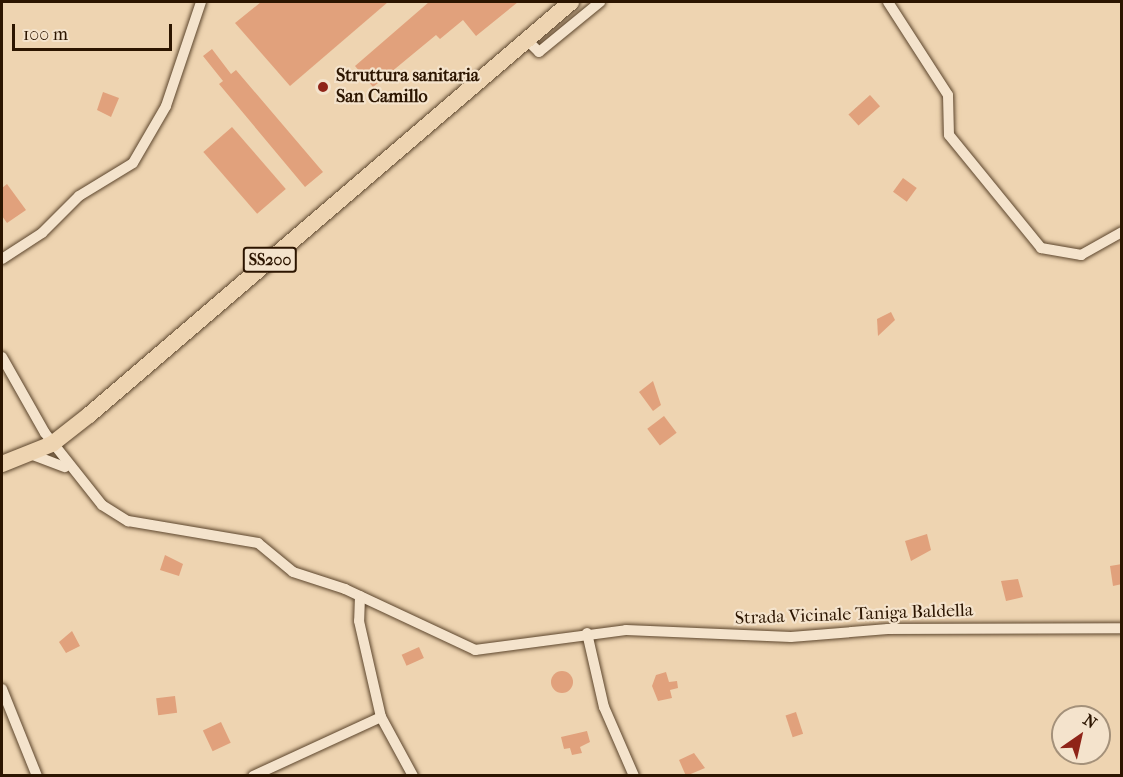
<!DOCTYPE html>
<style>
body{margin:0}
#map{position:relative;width:1123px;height:777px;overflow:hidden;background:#eed4b1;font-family:"IM FELL French Canon",serif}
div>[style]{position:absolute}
.building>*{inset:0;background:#e1a17c;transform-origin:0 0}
.round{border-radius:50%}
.roads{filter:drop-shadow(0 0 2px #5c452c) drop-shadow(0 0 2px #5c452c)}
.minor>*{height:10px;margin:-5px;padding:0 5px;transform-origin:5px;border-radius:5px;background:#f4e3cc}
.primary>*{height:16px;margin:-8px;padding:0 8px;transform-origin:8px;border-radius:8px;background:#eed4b1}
.dots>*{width:16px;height:16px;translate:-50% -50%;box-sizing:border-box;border:3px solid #f4e3cc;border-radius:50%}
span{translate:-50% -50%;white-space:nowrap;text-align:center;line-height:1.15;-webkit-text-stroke:4.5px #f4e3cc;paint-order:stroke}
.shield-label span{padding:2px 4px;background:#f4e3cc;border:2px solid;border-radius:4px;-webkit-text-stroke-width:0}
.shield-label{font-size:16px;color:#2c1500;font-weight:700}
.poi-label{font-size:18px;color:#2c1500;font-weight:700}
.left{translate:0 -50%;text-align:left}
.street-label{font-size:18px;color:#2c1500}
.frame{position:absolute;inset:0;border:3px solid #2c1500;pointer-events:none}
.north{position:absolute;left:1051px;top:705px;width:60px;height:60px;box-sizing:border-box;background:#f4e3cc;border:2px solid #a4917a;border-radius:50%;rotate:34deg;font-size:16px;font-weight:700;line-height:24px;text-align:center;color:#2c1500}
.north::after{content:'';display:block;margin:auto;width:21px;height:27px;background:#8f2418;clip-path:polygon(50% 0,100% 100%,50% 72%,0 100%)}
.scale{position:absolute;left:12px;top:24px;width:160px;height:27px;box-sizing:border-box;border:3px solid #2c1500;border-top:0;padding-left:8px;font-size:18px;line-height:21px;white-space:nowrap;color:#2c1500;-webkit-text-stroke:4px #f4e3cc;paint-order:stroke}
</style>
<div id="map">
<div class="building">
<i style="clip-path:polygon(261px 2px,388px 2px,290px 86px,235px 23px)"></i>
<i style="clip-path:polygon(429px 2px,518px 2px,476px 36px,463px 20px,440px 39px,436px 35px,373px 87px,355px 66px)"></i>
<i style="clip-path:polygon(212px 49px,231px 74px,236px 70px,323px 172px,305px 187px,219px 84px,223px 81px,203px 56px)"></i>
<i style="clip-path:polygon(103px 92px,119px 98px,111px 117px,97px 110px)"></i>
<i style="left:870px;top:95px;width:15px;height:29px;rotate:48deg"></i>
<i style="left:232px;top:127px;width:82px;height:38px;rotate:49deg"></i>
<i style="left:903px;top:178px;width:17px;height:17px;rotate:36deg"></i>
<i style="clip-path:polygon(7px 184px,26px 210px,7px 223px,2px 216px,2px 188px)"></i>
<i style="clip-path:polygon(891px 312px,895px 320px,878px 336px,877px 319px)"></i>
<i style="clip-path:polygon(653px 381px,661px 405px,653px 411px,639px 392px)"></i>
<i style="left:664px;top:416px;width:21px;height:21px;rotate:53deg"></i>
<i style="clip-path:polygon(927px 534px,931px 550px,911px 561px,905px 541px)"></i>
<i style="clip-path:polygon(165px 555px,183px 564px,179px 576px,160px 570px)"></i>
<i style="clip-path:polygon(1122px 564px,1122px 584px,1113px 586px,1110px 566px)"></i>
<i style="clip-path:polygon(1018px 579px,1023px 597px,1006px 601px,1001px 581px)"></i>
<i style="clip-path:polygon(72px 631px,80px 646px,66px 653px,59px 642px)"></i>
<i style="left:419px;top:647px;width:12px;height:19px;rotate:66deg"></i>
<i class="round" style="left:551px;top:671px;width:22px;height:22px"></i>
<i style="clip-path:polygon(666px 672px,669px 682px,677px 681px,678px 688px,670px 690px,672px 698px,658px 701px,652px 686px,656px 675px)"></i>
<i style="left:175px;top:696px;width:17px;height:19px;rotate:83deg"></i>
<i style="left:796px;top:712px;width:23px;height:11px;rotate:72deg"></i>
<i style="left:221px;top:722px;width:23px;height:20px;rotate:65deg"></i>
<i style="clip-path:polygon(587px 731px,590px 742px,580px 747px,582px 753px,572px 755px,570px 748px,564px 749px,561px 737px)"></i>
<i style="clip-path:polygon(694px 753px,705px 768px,686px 776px,679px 760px)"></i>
</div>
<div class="roads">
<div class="minor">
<i style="left:888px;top:2px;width:111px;rotate:57.2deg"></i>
<i style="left:948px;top:95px;width:40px;rotate:88.6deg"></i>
<i style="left:949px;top:135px;width:146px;rotate:50.8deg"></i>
<i style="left:1041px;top:248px;width:41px;rotate:9.9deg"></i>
<i style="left:1081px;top:255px;width:47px;rotate:-29.3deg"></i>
<i style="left:527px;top:40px;width:17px;rotate:45deg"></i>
<i style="left:539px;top:52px;width:79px;rotate:-39.3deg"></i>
<i style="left:2px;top:259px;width:48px;rotate:-33deg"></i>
<i style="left:42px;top:233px;width:52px;rotate:-45deg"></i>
<i style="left:79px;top:196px;width:63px;rotate:-31.4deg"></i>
<i style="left:133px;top:163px;width:66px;rotate:-59.9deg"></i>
<i style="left:166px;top:106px;width:110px;rotate:-71.4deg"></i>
<i style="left:2px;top:357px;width:87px;rotate:60.5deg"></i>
<i style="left:45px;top:433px;width:92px;rotate:51.6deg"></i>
<i style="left:102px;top:505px;width:31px;rotate:32deg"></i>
<i style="left:128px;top:521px;width:132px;rotate:9.6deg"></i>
<i style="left:258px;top:543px;width:45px;rotate:39.6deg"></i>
<i style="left:293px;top:572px;width:55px;rotate:18.1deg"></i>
<i style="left:345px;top:589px;width:144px;rotate:25.1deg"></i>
<i style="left:475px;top:650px;width:152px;rotate:-7.5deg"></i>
<i style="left:626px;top:630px;width:165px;rotate:2.4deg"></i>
<i style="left:791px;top:637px;width:97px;rotate:-4.7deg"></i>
<i style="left:888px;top:629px;width:234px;rotate:-0.2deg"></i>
<i style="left:33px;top:455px;width:34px;rotate:21deg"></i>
<i style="left:360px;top:596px;width:25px;rotate:92deg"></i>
<i style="left:359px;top:621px;width:98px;rotate:77.1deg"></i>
<i style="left:381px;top:717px;width:67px;rotate:61.5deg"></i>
<i style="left:587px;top:633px;width:76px;rotate:77.1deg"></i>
<i style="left:604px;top:707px;width:75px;rotate:66.5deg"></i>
<i style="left:2px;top:689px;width:94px;rotate:68.1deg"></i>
<i style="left:253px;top:776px;width:141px;rotate:-24.7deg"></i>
</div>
<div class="primary">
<i style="left:2px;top:464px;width:54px;rotate:-21.8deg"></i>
<i style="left:52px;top:444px;width:47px;rotate:-38.1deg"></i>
<i style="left:89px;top:415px;width:635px;rotate:-40.59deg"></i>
</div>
</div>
<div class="dots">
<i style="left:323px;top:87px;background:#8f2418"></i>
</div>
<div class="shield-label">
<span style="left:270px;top:260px">SS200</span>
</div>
<div class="poi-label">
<span class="left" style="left:336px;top:87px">Struttura sanitaria<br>San Camillo</span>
</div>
<div class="street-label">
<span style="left:854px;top:615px;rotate:-2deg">Strada Vicinale Taniga Baldella</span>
</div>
<div class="frame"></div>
<div class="north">N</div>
<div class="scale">100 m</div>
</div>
